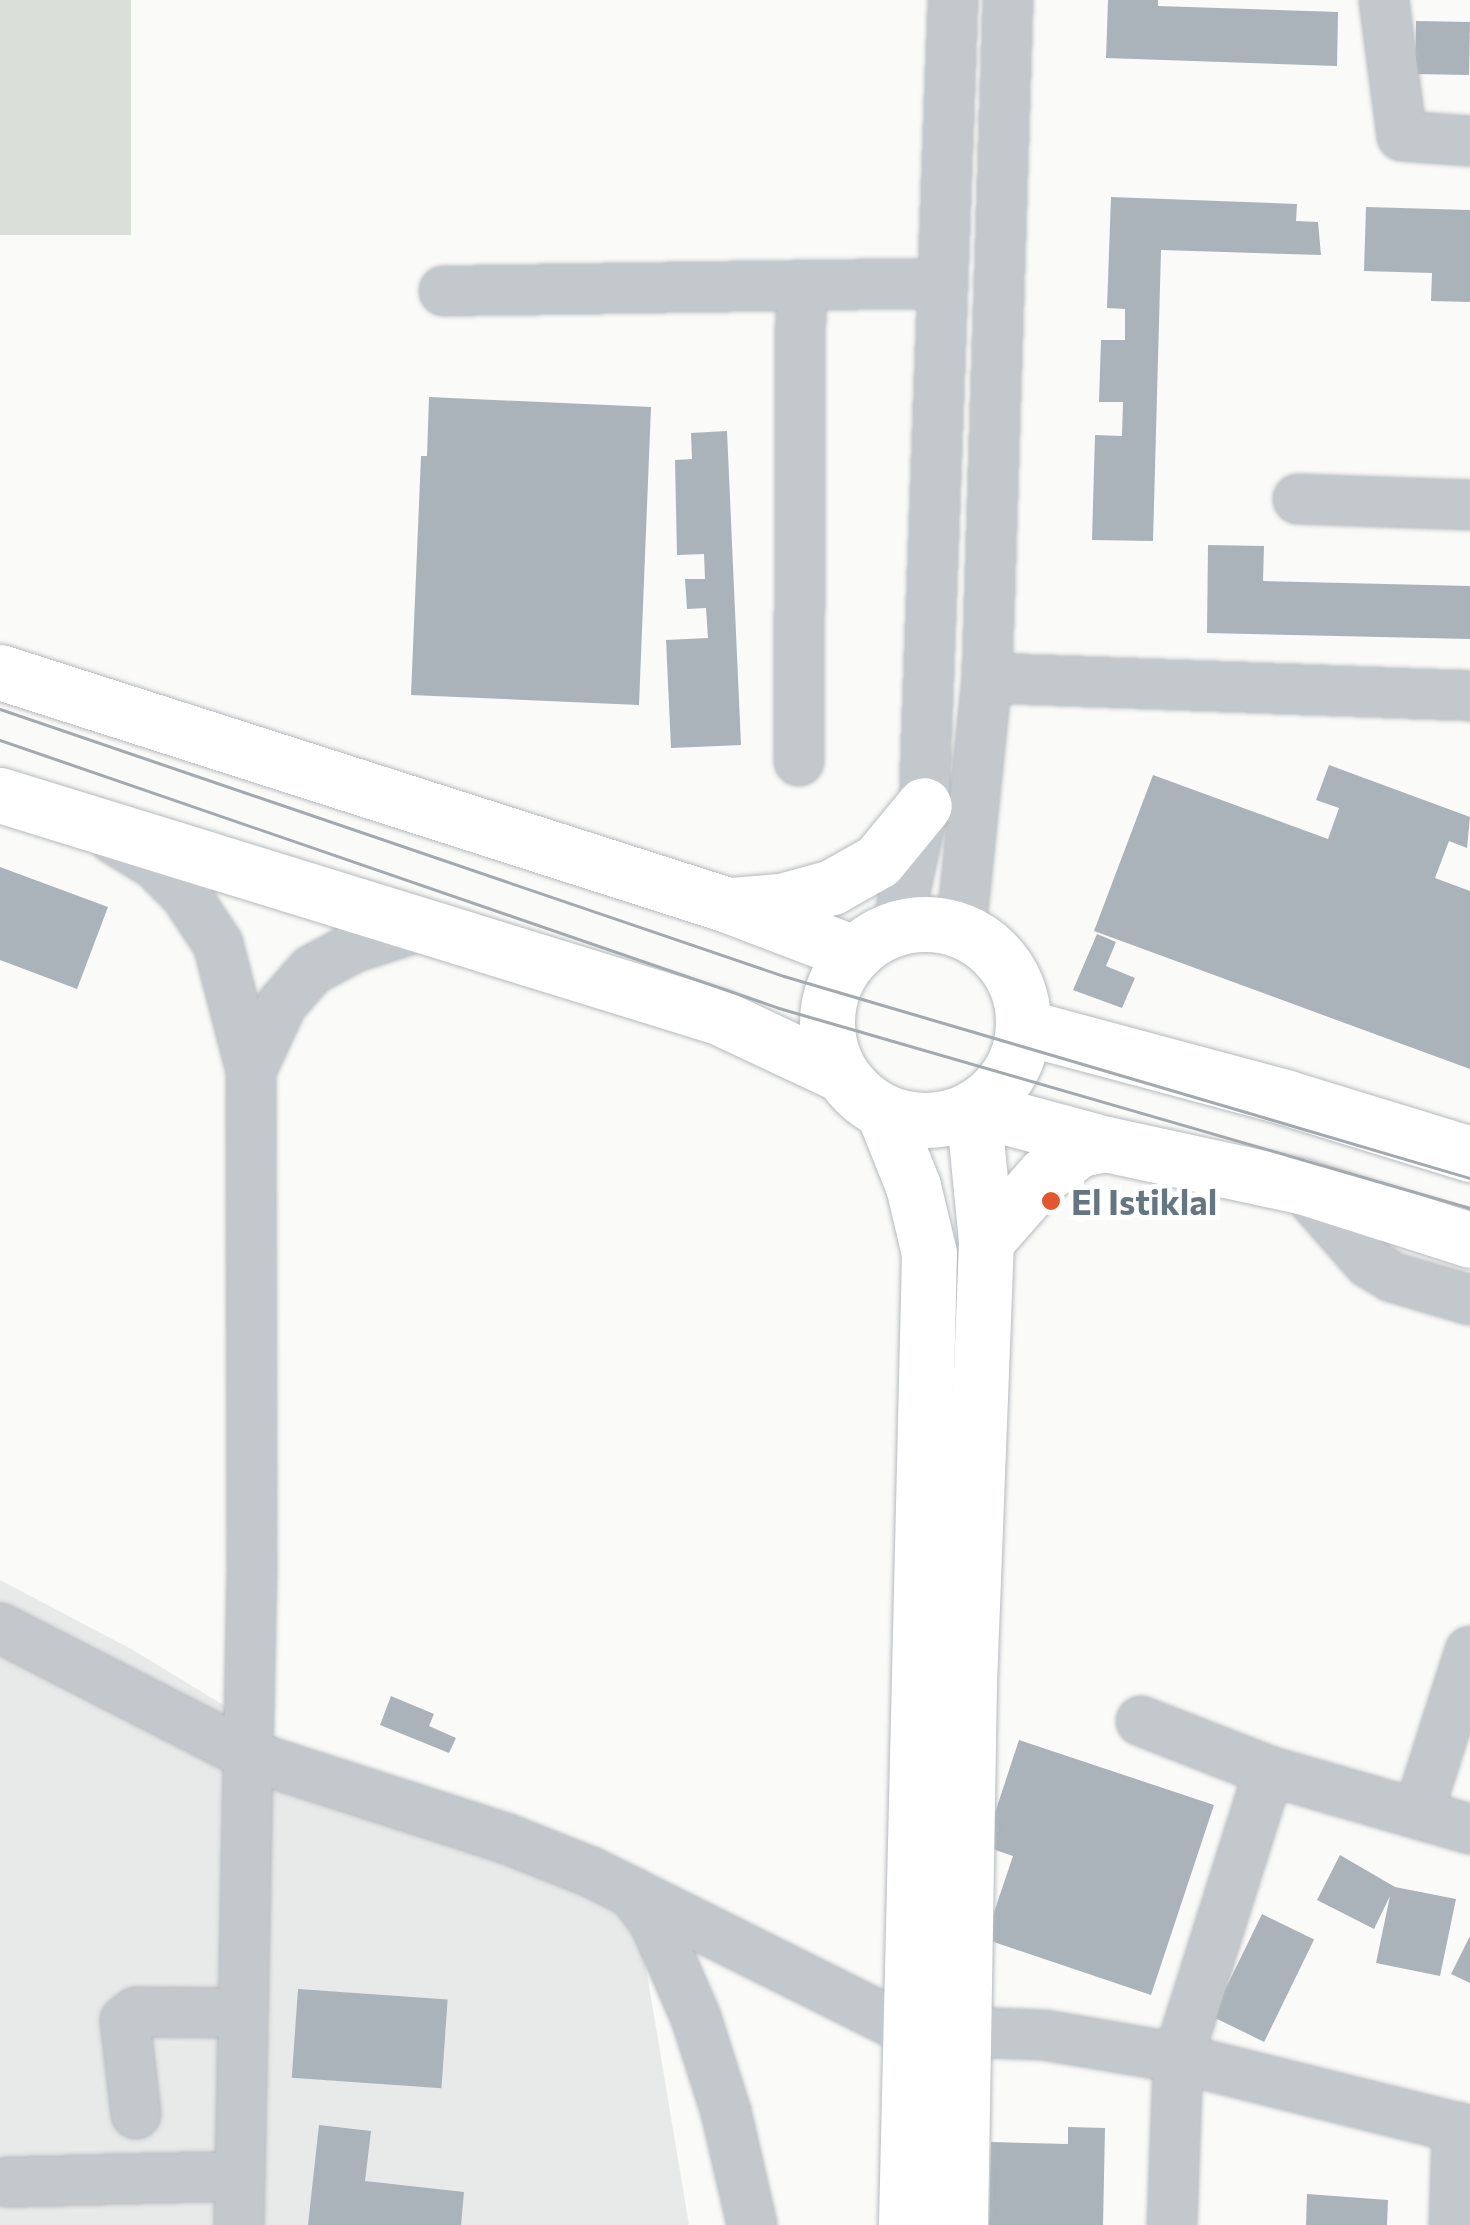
<!DOCTYPE html>
<style>
body{margin:0}
#map{position:relative;width:1470px;height:2225px;overflow:hidden;background:#fafaf8;font-family:Commissioner,sans-serif}
div>[style]{position:absolute}
.built>*{inset:0;background:#e8e9e9}
.green>*{inset:0;background:#dadfd7;transform-origin:0 0}
.building>*{inset:0;background:#aab3b9;transform-origin:0 0}
.roads{filter:drop-shadow(0 0 2px #b5babe) drop-shadow(0 0 2px #b5babe)}
.minor>*{height:48px;margin:-24px;padding:0 24px;transform-origin:24px;border-radius:24px;background:#c3c8cc}
.major>*{height:55px;margin:-27.5px;padding:0 27.5px;transform-origin:27.5px;border-radius:27.5px;background:#fff}
.major>.ring{margin:-27.5px;padding:0;box-sizing:content-box;background:none;border:55px solid #fff;border-radius:50%}
.tram>*{height:2.5px;margin:-1.25px;padding:0 1.25px;transform-origin:1.25px;border-radius:1.25px;background:#a2aab0}
.dots>*{width:28px;height:28px;translate:-50% -50%;box-sizing:border-box;border:5px solid #fff;border-radius:50%}
span{translate:-50% -50%;white-space:nowrap;text-align:center;line-height:1.15;-webkit-text-stroke:10px #fff;paint-order:stroke}
.poi-label{font-size:35px;color:#657683;font-weight:700}
.left{translate:0 -50%;text-align:left}
</style>
<div id="map">
<div class="built">
<i style="clip-path:polygon(0 1580px,133px 1650px,361px 1789px,637px 1914px,689px 2225px,0 2225px)"></i>
</div>
<div class="green">
<i style="left:0;top:0;width:131px;height:235px"></i>
</div>
<div class="building">
<i style="clip-path:polygon(1108px 0,1158px 0,1158px 6px,1338px 12px,1337px 66px,1106px 58px)"></i>
<i style="left:1416px;top:21px;width:54px;height:53px;rotate:1deg"></i>
<i style="clip-path:polygon(1111px 197px,1297px 204px,1296px 221px,1318px 222px,1321px 255px,1161px 250px,1153px 541px,1092px 540px,1095px 435px,1122px 436px,1123px 402px,1099px 402px,1101px 340px,1125px 340px,1125px 309px,1107px 308px)"></i>
<i style="clip-path:polygon(1366px 207px,1470px 210px,1470px 302px,1431px 301px,1432px 273px,1364px 271px)"></i>
<i style="clip-path:polygon(429px 397px,651px 407px,639px 705px,411px 695px,421px 456px,427px 456px)"></i>
<i style="clip-path:polygon(727px 431px,741px 745px,671px 748px,666px 640px,708px 638px,706px 608px,687px 609px,685px 579px,705px 579px,704px 554px,677px 555px,675px 460px,692px 459px,691px 433px)"></i>
<i style="clip-path:polygon(1208px 545px,1264px 546px,1263px 581px,1470px 586px,1470px 639px,1207px 633px)"></i>
<i style="clip-path:polygon(1329px 765px,1470px 817px,1467px 848px,1449px 841px,1435px 878px,1470px 891px,1470px 1069px,1094px 931px,1153px 775px,1328px 839px,1339px 808px,1316px 800px)"></i>
<i style="clip-path:polygon(0 867px,108px 907px,77px 989px,0 960px)"></i>
<i style="clip-path:polygon(1097px 934px,1116px 942px,1106px 966px,1135px 978px,1122px 1008px,1073px 990px)"></i>
<i style="clip-path:polygon(391px 1696px,434px 1714px,429px 1726px,456px 1738px,449px 1753px,380px 1725px)"></i>
<i style="clip-path:polygon(1019px 1740px,1214px 1805px,1151px 1995px,985px 1939px,1013px 1856px,984px 1846px)"></i>
<i style="clip-path:polygon(1340px 1855px,1395px 1887px,1456px 1899px,1440px 1976px,1376px 1963px,1390px 1896px,1374px 1929px,1317px 1900px)"></i>
<i style="left:1262px;top:1914px;width:58px;height:114px;rotate:26deg"></i>
<i style="clip-path:polygon(1470px 1936px,1470px 1983px,1451px 1974px)"></i>
<i style="left:298px;top:1989px;width:150px;height:89px;rotate:4deg"></i>
<i style="clip-path:polygon(319px 2125px,371px 2131px,365px 2181px,464px 2192px,461px 2225px,308px 2225px)"></i>
<i style="clip-path:polygon(1068px 2127px,1105px 2128px,1103px 2225px,989px 2225px,991px 2142px,1068px 2144px)"></i>
<i style="clip-path:polygon(1307px 2194px,1388px 2200px,1387px 2225px,1306px 2225px)"></i>
</div>
<div class="roads">
<div class="minor">
<i style="left:1384px;top:0;width:137px;rotate:82.5deg"></i>
<i style="left:1402px;top:136px;width:68px;rotate:4.2deg"></i>
<i style="left:444px;top:291px;width:499px;rotate:-0.9deg"></i>
<i style="left:1298px;top:499px;width:172px;rotate:2deg"></i>
<i style="left:987px;top:678px;width:483px;rotate:2.1deg"></i>
<i style="left:799px;top:761px;width:476px;rotate:-89.8deg"></i>
<i style="left:114px;top:839px;width:48px;rotate:31.4deg"></i>
<i style="left:155px;top:864px;width:42px;rotate:45deg"></i>
<i style="left:185px;top:894px;width:60px;rotate:56.6deg"></i>
<i style="left:218px;top:944px;width:131px;rotate:75.4deg"></i>
<i style="left:251px;top:1071px;width:494px;rotate:89.9deg"></i>
<i style="left:252px;top:1565px;width:660px;rotate:91.13deg"></i>
<i style="left:897px;top:928px;width:126px;rotate:-77.6deg"></i>
<i style="left:924px;top:805px;width:806px;rotate:-87.94deg"></i>
<i style="left:961px;top:930px;width:253px;rotate:-84.1deg"></i>
<i style="left:987px;top:678px;width:678px;rotate:-88.23deg"></i>
<i style="left:251px;top:1071px;width:74px;rotate:-65.2deg"></i>
<i style="left:282px;top:1004px;width:45px;rotate:-48.6deg"></i>
<i style="left:312px;top:970px;width:49px;rotate:-28.1deg"></i>
<i style="left:355px;top:947px;width:67px;rotate:-17.4deg"></i>
<i style="left:1301px;top:1186px;width:103px;rotate:48.6deg"></i>
<i style="left:1369px;top:1263px;width:27px;rotate:31deg"></i>
<i style="left:1392px;top:1277px;width:81px;rotate:16.4deg"></i>
<i style="left:0;top:1628px;width:279px;rotate:27.1deg"></i>
<i style="left:248px;top:1755px;width:270px;rotate:17.9deg"></i>
<i style="left:505px;top:1838px;width:92px;rotate:21.6deg"></i>
<i style="left:591px;top:1872px;width:354px;rotate:26.5deg"></i>
<i style="left:908px;top:2030px;width:136px;rotate:2.1deg"></i>
<i style="left:1044px;top:2035px;width:136px;rotate:9.7deg"></i>
<i style="left:1178px;top:2058px;width:301px;rotate:-72.4deg"></i>
<i style="left:1141px;top:1721px;width:137px;rotate:21.3deg"></i>
<i style="left:1269px;top:1771px;width:209px;rotate:16.1deg"></i>
<i style="left:1418px;top:1813px;width:170px;rotate:-72.2deg"></i>
<i style="left:632px;top:1892px;width:36px;rotate:53deg"></i>
<i style="left:654px;top:1921px;width:106px;rotate:66.6deg"></i>
<i style="left:696px;top:2018px;width:99px;rotate:72.3deg"></i>
<i style="left:726px;top:2112px;width:116px;rotate:77deg"></i>
<i style="left:136px;top:2114px;width:94px;rotate:-96.7deg"></i>
<i style="left:125px;top:2021px;width:14px;rotate:-39deg"></i>
<i style="left:136px;top:2012px;width:107px;rotate:0.5deg"></i>
<i style="left:8px;top:2182px;width:232px;rotate:-1.5deg"></i>
<i style="left:1172px;top:2225px;width:167px;rotate:-87.9deg"></i>
<i style="left:1178px;top:2058px;width:301px;rotate:14deg"></i>
<i style="left:1454px;top:2225px;width:98px;rotate:-88.2deg"></i>
</div>
<div class="major">
<i style="left:0;top:672px;width:764px;rotate:17.75deg"></i>
<i style="left:728px;top:905px;width:135px;rotate:20.9deg"></i>
<i style="left:0;top:795px;width:752px;rotate:17.16deg"></i>
<i style="left:719px;top:1017px;width:136px;rotate:25.2deg"></i>
<i style="left:732px;top:905px;width:49px;rotate:-4.7deg"></i>
<i style="left:781px;top:901px;width:53px;rotate:-15.4deg"></i>
<i style="left:832px;top:887px;width:53px;rotate:-29.5deg"></i>
<i style="left:878px;top:861px;width:72px;rotate:-50.6deg"></i>
<i class="ring" style="left:827px;top:924px;width:141px;height:141px"></i>
<i style="left:1024px;top:1027px;width:270px;rotate:15deg"></i>
<i style="left:1285px;top:1097px;width:194px;rotate:17.1deg"></i>
<i style="left:883px;top:1111px;width:81px;rotate:68.2deg"></i>
<i style="left:913px;top:1186px;width:69px;rotate:76.6deg"></i>
<i style="left:929px;top:1253px;width:972px;rotate:91.36deg"></i>
<i style="left:986px;top:1241px;width:88px;rotate:-48.7deg"></i>
<i style="left:1044px;top:1175px;width:44px;rotate:-35.8deg"></i>
<i style="left:1080px;top:1149px;width:26px;rotate:-11deg"></i>
<i style="left:960px;top:2225px;width:542px;rotate:-89.05deg"></i>
<i style="left:969px;top:1683px;width:442px;rotate:-87.8deg"></i>
<i style="left:986px;top:1241px;width:134px;rotate:-95.6deg"></i>
<i style="left:973px;top:1108px;width:138px;rotate:15.1deg"></i>
<i style="left:1106px;top:1144px;width:199px;rotate:12.2deg"></i>
<i style="left:1301px;top:1186px;width:177px;rotate:17.7deg"></i>
</div>
</div>
<div class="tram">
<i style="left:0;top:709px;width:828px;rotate:18.81deg"></i>
<i style="left:784px;top:976px;width:715px;rotate:16.41deg"></i>
<i style="left:0;top:740px;width:824px;rotate:18.98deg"></i>
<i style="left:779px;top:1008px;width:719px;rotate:16.14deg"></i>
</div>
<div class="dots">
<i style="left:1051px;top:1201px;background:#e4572e"></i>
</div>
<div class="poi-label">
<span class="left" style="left:1071px;top:1201px">El Istiklal</span>
</div>
</div>
